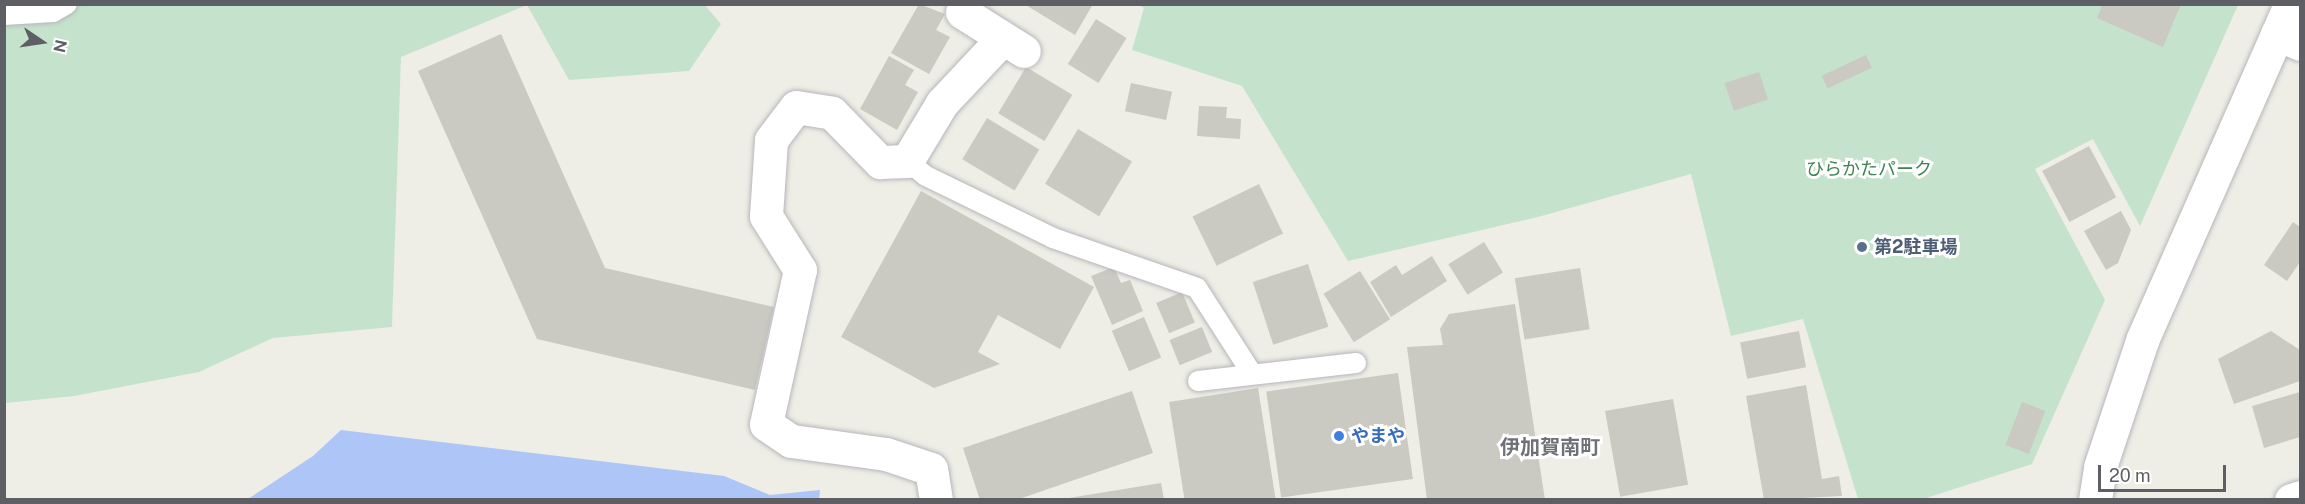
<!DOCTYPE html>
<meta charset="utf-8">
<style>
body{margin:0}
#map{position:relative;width:2305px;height:504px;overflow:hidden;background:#eeeee6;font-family:"Public Sans","Noto Sans JP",sans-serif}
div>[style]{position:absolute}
.green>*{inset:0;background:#c5e3cc}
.water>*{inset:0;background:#adc5f7}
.building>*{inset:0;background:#cac9c2;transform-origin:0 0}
.roads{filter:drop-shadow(0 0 2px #b6b6bb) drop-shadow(0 0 2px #b6b6bb)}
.service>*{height:20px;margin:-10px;padding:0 10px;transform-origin:10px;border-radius:10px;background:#fff}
.minor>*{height:33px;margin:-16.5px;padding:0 16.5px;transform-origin:16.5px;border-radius:16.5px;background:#fff}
.tertiary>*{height:33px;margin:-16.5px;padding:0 16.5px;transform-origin:16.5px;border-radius:16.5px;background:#fff}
.dots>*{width:16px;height:16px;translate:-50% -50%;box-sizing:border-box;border:3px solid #fff;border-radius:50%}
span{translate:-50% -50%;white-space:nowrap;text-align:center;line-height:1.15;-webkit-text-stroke:6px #fff;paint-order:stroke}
.park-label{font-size:18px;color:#3e8352}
.service-label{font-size:18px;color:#4e5e75;font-weight:700}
.left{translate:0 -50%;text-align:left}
.shop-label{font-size:18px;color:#366cbe;font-weight:700}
.neighbourhood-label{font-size:20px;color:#6f7177;font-weight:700}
.frame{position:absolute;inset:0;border:6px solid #5d5f65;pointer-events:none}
.north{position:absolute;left:12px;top:12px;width:60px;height:60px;-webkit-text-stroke:4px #fff;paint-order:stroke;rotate:103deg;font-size:16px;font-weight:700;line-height:24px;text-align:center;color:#5d5f65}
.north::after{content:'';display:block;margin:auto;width:21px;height:27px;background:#5d5f65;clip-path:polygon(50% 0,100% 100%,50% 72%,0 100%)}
.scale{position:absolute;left:2098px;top:465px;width:128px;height:27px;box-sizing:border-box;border:3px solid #5d5f65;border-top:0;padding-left:8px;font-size:18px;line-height:21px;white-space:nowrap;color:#5d5f65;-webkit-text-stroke:4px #fff;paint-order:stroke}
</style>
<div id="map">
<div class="green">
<i style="clip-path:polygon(704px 4px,721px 24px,689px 71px,569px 80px,527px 5px,401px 57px,392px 327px,273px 338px,199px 372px,74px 396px,5px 403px,5px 5px)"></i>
<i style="clip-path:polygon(1138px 4px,2238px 5px,2140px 226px,2093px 139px,2035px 169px,2105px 300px,2032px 464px,1920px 500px,1858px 499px,1803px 319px,1731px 336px,1691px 174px,1538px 217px,1348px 261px,1242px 86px,1132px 50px,1144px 8px)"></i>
</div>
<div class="water">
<i style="clip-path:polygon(341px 430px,724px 476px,770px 495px,820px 490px,819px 500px,248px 499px,313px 456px)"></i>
</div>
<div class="building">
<i style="clip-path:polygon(919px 4px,945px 14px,936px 30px,950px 37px,929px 74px,891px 53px)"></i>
<i style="clip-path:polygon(1024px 4px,1093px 4px,1075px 35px)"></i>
<i style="clip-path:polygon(2103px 4px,2181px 4px,2163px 47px,2097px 18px)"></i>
<i style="left:1096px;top:19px;width:36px;height:53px;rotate:32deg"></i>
<i style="clip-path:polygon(501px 34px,605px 268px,774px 307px,755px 390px,537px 339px,418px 71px)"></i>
<i style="left:1866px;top:55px;width:14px;height:49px;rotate:65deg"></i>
<i style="clip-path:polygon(889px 56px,914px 70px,905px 85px,918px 92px,897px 130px,860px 109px)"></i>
<i style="left:1026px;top:67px;width:54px;height:54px;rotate:31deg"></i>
<i style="left:1759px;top:72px;width:29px;height:36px;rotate:72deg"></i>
<i style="left:1131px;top:83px;width:42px;height:29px;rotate:12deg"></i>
<i style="clip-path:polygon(1199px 106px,1227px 107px,1226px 118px,1241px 119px,1240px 139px,1197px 136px)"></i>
<i style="left:987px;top:118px;width:61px;height:48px;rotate:31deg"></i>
<i style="left:1078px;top:129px;width:63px;height:64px;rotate:31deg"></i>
<i style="left:2089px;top:146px;width:58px;height:53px;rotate:62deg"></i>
<i style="left:1259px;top:184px;width:55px;height:74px;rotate:64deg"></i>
<i style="clip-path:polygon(921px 191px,1094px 287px,1060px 349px,998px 315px,978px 352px,1000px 364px,934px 388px,841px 337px)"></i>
<i style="clip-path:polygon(2121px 211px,2131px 230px,2118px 263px,2106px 270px,2084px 231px)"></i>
<i style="clip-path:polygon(2293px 222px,2300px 227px,2300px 262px,2287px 281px,2264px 265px)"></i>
<i style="left:1484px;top:242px;width:36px;height:42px;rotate:58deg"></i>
<i style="clip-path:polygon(1432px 256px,1447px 281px,1391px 317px,1370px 282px,1396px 265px,1402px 275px)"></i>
<i style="left:1308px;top:264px;width:66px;height:58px;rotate:72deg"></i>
<i style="clip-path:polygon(1114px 267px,1121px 283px,1130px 280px,1143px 311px,1112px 325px,1091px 276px)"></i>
<i style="left:1580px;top:268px;width:62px;height:66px;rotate:81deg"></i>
<i style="left:1360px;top:271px;width:57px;height:43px;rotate:58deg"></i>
<i style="left:1182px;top:292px;width:33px;height:28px;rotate:67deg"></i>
<i style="clip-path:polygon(1515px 304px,1545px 500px,1427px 500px,1407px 347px,1443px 345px,1440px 329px,1449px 314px)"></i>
<i style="left:1144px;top:317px;width:44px;height:35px;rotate:67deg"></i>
<i style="left:1202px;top:327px;width:27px;height:35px;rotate:68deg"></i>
<i style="left:1799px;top:331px;width:37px;height:60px;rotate:79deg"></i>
<i style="clip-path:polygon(2271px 331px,2300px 350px,2300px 381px,2234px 404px,2218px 359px)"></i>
<i style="left:1398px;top:373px;width:107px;height:133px;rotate:82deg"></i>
<i style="clip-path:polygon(1806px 385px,1822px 479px,1839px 476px,1842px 496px,1764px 500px,1746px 396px)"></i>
<i style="left:1258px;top:388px;width:113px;height:90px;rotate:81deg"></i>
<i style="clip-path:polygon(1132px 391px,1153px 453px,1016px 500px,980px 500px,963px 448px)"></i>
<i style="clip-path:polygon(2300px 392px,2300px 437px,2264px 448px,2252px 406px)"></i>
<i style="left:1673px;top:399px;width:87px;height:69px;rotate:80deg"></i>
<i style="left:2022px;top:402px;width:25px;height:46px;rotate:21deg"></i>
<i style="clip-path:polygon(1161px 483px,1164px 500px,1070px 500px,1069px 498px)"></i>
</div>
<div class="roads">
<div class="service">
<i style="left:4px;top:15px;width:49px;rotate:-3.5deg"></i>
<i style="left:53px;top:12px;width:16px;rotate:-30deg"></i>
<i style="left:907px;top:161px;width:24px;rotate:38deg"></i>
<i style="left:926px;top:176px;width:141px;rotate:26deg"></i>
<i style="left:1053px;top:238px;width:152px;rotate:19.1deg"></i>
<i style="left:1197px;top:288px;width:100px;rotate:57.3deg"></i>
<i style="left:1198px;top:381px;width:159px;rotate:-6.5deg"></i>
</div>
<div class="minor">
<i style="left:962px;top:12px;width:73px;rotate:32.2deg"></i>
<i style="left:2277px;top:34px;width:25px;rotate:23deg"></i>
<i style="left:936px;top:500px;width:31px;rotate:-99deg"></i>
<i style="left:931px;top:469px;width:47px;rotate:-161.6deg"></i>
<i style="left:886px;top:454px;width:96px;rotate:-172.2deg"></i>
<i style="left:791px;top:441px;width:30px;rotate:-146deg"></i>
<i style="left:766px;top:424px;width:158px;rotate:-77.6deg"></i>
<i style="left:800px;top:270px;width:64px;rotate:-122.2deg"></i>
<i style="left:766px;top:216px;width:76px;rotate:-86.2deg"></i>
<i style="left:771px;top:140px;width:41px;rotate:-52.9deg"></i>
<i style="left:796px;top:107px;width:36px;rotate:9deg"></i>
<i style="left:832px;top:113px;width:69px;rotate:45.6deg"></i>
<i style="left:880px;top:162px;width:27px;rotate:-2deg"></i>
<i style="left:907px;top:161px;width:68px;rotate:-58.9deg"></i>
<i style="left:942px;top:103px;width:89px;rotate:-46.8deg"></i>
</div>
<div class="tertiary">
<i style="left:2095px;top:500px;width:33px;rotate:-81deg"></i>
<i style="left:2100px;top:467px;width:136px;rotate:-71.6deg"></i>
<i style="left:2143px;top:338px;width:365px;rotate:-66.2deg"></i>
<i style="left:2291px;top:500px;width:9px;rotate:-18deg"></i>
</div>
</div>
<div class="dots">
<i style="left:1862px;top:247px;background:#5c6f8a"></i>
<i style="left:1339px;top:436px;background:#3f7fe0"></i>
</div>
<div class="park-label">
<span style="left:1869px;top:169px">ひらかたパーク</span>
</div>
<div class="service-label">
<span class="left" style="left:1874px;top:247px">第2駐車場</span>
</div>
<div class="shop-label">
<span class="left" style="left:1351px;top:436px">やまや</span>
</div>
<div class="neighbourhood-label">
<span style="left:1550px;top:447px">伊加賀南町</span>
</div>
<div class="frame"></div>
<div class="north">N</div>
<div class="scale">20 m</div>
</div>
